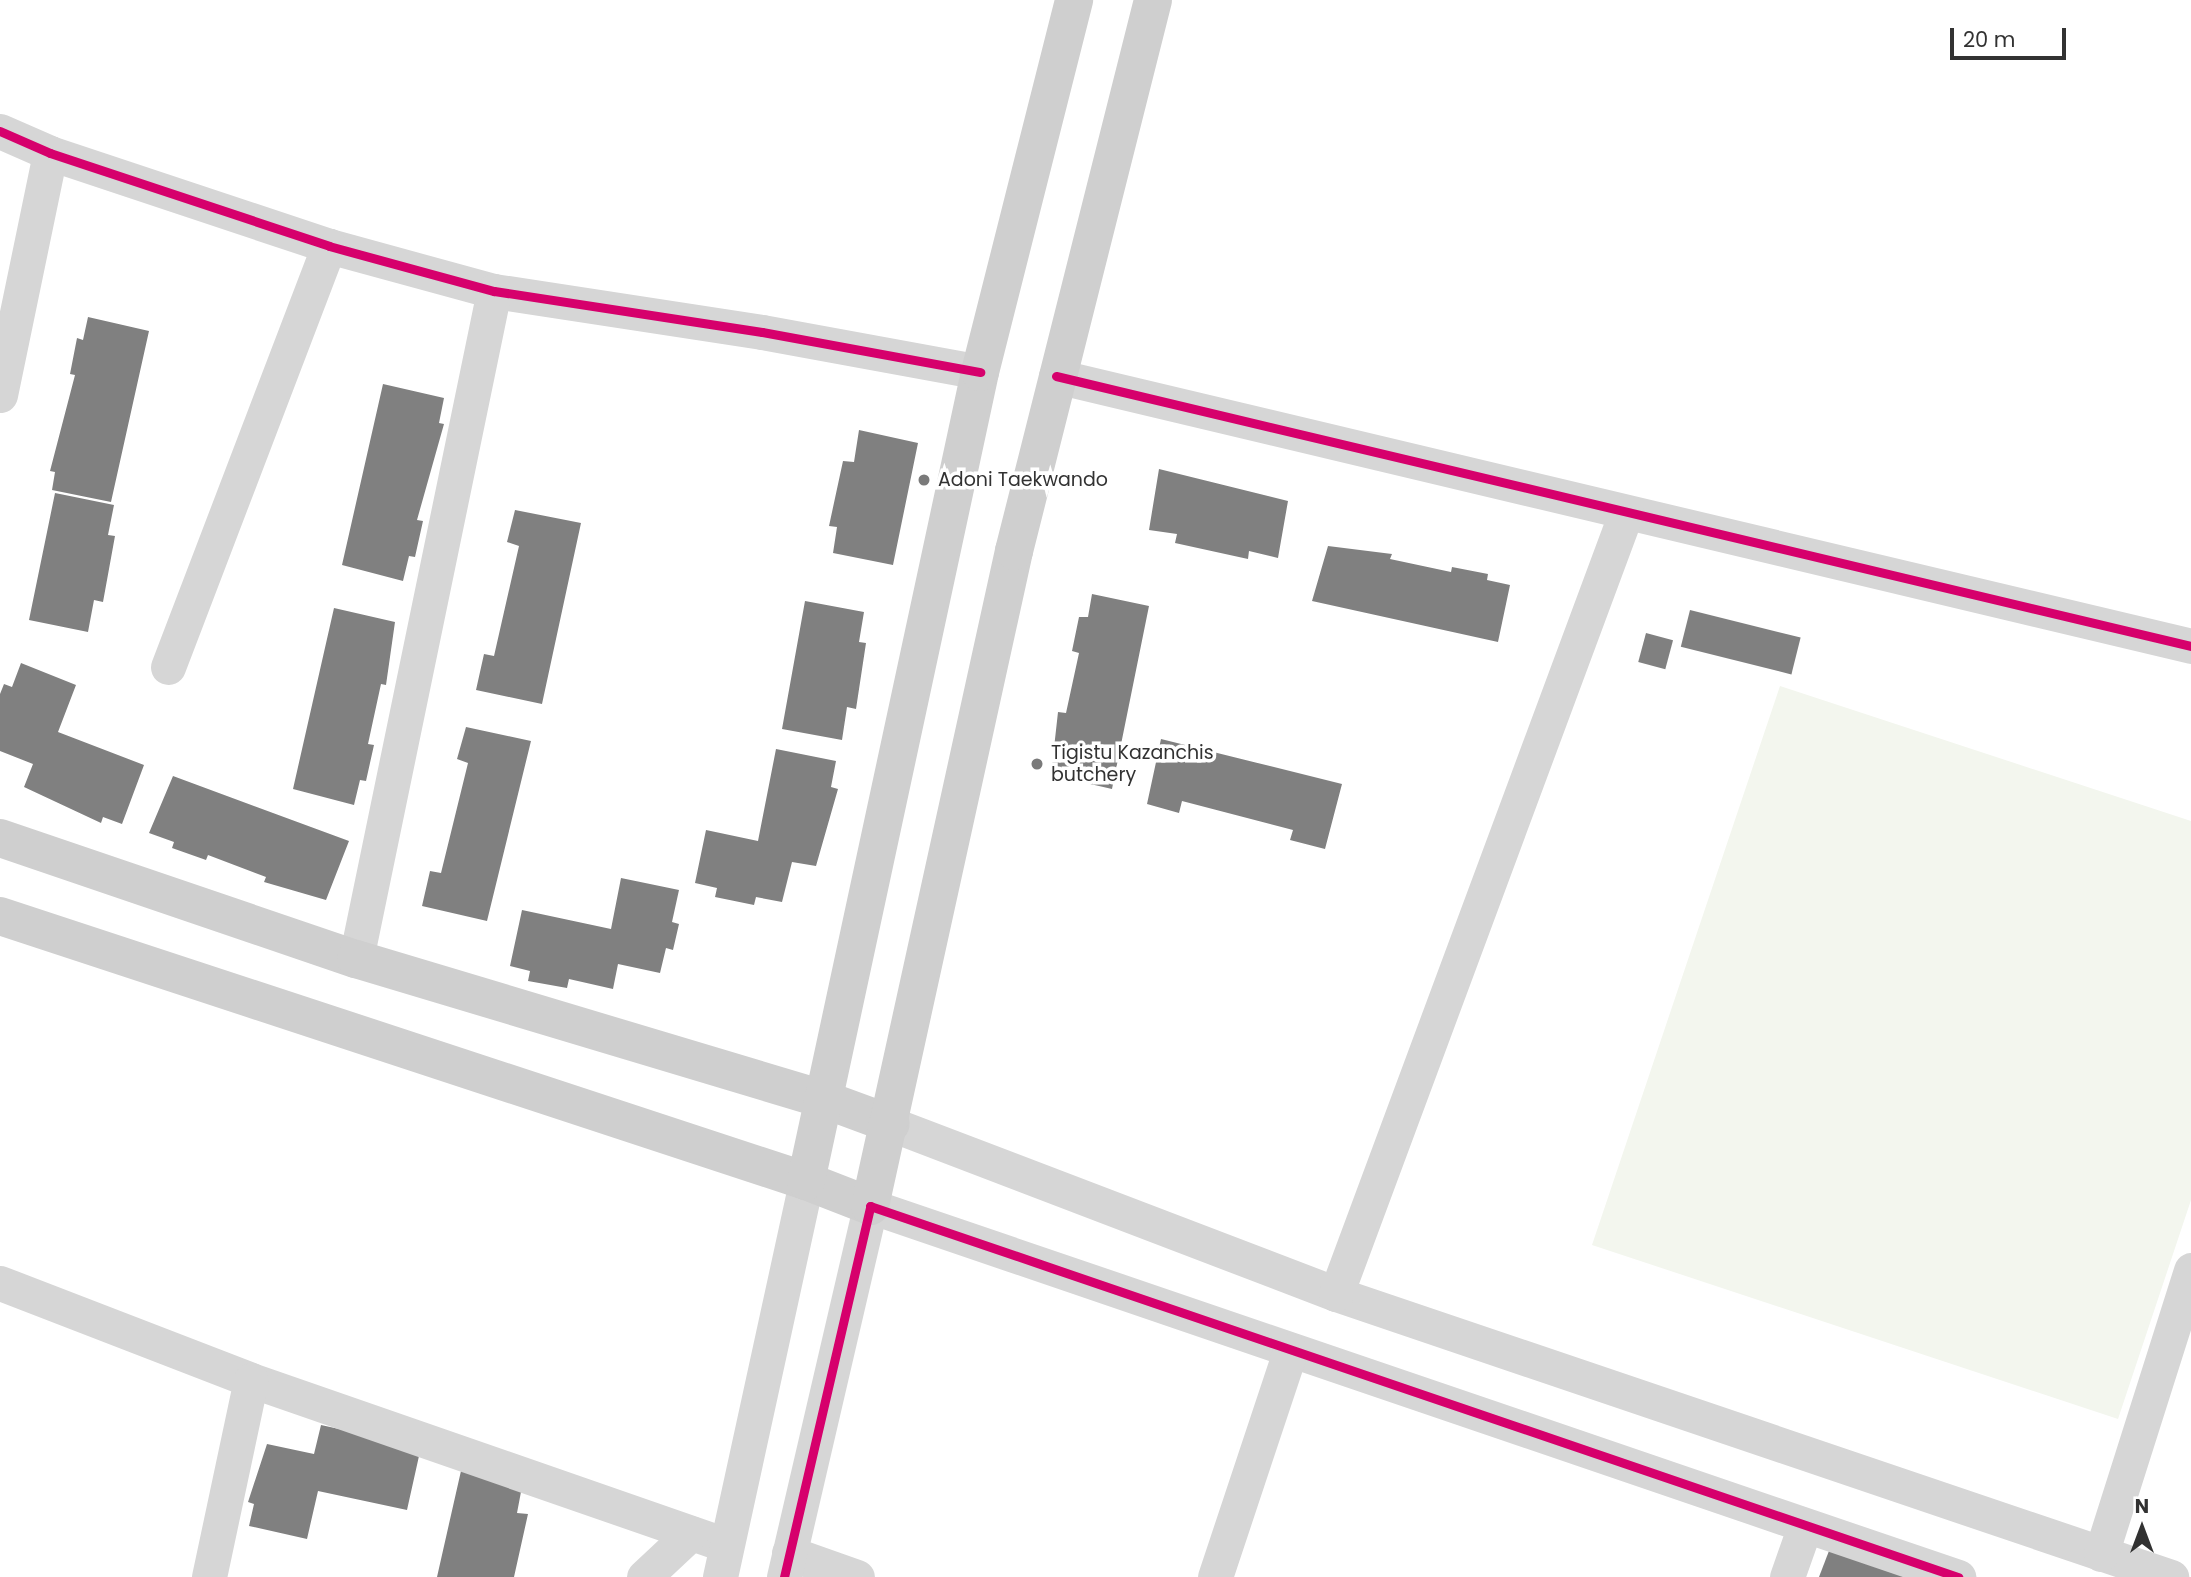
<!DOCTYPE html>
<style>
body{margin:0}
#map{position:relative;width:2191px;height:1577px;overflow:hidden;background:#fff;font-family:Poppins,sans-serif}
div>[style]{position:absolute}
.green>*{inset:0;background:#f3f6ee}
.building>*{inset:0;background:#808080;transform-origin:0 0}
.minor>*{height:35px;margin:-17.5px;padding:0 17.5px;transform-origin:17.5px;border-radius:17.5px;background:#d6d6d6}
.secondary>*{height:38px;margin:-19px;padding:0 19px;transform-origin:19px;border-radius:19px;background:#cfcfcf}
.cycleway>*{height:9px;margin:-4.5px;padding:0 4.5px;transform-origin:4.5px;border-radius:4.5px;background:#d6006c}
.dots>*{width:19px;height:19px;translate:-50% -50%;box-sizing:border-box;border:4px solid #fff;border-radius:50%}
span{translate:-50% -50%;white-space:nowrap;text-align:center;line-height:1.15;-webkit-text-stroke:7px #fff;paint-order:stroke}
.poi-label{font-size:19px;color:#323232}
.left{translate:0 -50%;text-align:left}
.north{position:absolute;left:2107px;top:1493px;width:70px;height:70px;-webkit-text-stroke:5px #fff;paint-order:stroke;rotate:0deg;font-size:19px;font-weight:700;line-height:28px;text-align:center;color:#323232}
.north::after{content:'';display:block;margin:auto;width:24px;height:32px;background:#323232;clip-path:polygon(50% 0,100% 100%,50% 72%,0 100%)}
.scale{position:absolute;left:1950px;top:28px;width:116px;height:32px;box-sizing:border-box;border:4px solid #323232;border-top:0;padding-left:9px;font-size:21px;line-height:24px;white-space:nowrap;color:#323232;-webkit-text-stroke:5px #fff;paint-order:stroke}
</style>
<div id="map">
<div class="green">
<i style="clip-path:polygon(1780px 686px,2191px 821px,2191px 1200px,2118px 1419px,1592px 1245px)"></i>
</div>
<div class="building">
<i style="clip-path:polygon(88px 317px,149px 331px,111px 502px,52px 490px,55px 472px,50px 471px,75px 375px,70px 374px,77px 338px,83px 340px)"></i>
<i style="clip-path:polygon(383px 384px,444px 398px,439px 423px,444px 424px,417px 520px,423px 521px,415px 557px,409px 556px,403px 581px,342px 565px)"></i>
<i style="clip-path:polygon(859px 430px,918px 443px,893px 565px,833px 553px,837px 527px,829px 526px,843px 461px,854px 462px)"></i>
<i style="clip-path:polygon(1159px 469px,1288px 501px,1278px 558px,1249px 551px,1248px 559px,1175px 543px,1177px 534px,1149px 530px)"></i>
<i style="clip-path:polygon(55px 493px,114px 505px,108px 535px,115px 536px,103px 602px,94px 600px,88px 632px,29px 620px)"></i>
<i style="clip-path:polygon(515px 510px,581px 523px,542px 704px,476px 690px,484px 654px,494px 656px,519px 546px,507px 542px)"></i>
<i style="clip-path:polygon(1328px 546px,1392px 554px,1390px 559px,1451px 572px,1452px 567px,1488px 574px,1487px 580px,1510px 585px,1498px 642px,1312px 601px)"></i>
<i style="clip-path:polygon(1092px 594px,1149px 606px,1112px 789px,1051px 775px,1058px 712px,1066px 713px,1079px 653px,1072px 651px,1079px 617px,1088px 617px)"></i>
<i style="clip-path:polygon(805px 601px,864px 612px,859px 642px,866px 643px,856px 709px,847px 707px,842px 740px,782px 729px)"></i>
<i style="clip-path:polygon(334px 608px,395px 622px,386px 685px,381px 684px,368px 744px,374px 745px,366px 781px,360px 780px,354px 805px,293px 789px)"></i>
<i style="left:1690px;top:610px;width:114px;height:38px;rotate:14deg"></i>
<i style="left:1646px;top:633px;width:28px;height:30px;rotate:15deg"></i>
<i style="clip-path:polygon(21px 663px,76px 685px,58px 732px,144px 765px,122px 824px,103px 817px,101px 823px,24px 787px,33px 764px,0 751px,0 694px,4px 684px,12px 687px)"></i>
<i style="clip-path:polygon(466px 727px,531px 741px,487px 921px,422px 906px,430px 871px,441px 873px,468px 763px,457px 759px)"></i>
<i style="clip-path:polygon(1161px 739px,1342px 784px,1325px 849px,1290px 840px,1293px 830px,1182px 801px,1179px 813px,1147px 804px)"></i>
<i style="clip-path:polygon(776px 749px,836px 761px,831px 787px,838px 789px,816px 866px,792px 862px,782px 902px,756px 897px,754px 905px,715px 897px,717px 888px,695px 883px,706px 830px,758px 841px)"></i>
<i style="clip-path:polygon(173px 776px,349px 841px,326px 900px,264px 882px,266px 877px,208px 855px,206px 860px,172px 848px,174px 842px,149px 833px)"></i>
<i style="clip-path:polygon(621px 878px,679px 890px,672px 922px,679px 924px,673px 950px,666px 948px,660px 973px,618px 964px,613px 989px,569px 979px,567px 988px,528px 981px,530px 971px,510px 966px,522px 910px,611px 929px)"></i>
<i style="clip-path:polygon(321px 1425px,421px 1447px,407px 1510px,318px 1491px,307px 1539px,249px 1526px,254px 1504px,248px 1502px,267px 1444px,314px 1454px)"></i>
<i style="clip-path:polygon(463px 1462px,524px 1476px,517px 1513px,528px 1514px,514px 1577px,437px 1577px)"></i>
<i style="clip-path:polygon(1832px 1543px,1928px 1577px,1819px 1577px)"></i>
</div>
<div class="minor">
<i style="left:0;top:131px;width:55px;rotate:23.7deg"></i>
<i style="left:50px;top:153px;width:294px;rotate:18.4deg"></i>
<i style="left:329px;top:246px;width:171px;rotate:15.3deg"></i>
<i style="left:494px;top:291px;width:271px;rotate:8.7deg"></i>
<i style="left:762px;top:332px;width:222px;rotate:10.4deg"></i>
<i style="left:1056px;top:376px;width:1167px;rotate:13.38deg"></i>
<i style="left:0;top:395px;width:247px;rotate:-78.3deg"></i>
<i style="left:168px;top:667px;width:451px;rotate:-69.1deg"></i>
<i style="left:356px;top:959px;width:682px;rotate:-78.33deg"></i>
<i style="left:891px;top:1124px;width:476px;rotate:20.9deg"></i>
<i style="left:1336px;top:1294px;width:882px;rotate:18.72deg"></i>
<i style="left:0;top:1283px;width:269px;rotate:21.1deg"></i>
<i style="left:251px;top:1380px;width:503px;rotate:19.16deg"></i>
<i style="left:1336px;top:1294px;width:833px;rotate:-69.63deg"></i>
<i style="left:789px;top:1553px;width:72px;rotate:19.4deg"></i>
<i style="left:2101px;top:1554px;width:298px;rotate:-72.4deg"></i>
<i style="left:209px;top:1577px;width:201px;rotate:-78deg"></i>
<i style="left:644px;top:1577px;width:64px;rotate:-43.1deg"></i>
<i style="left:720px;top:1577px;width:405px;rotate:-77.7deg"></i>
<i style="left:784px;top:1577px;width:381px;rotate:-76.9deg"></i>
<i style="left:870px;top:1206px;width:1150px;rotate:18.83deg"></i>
<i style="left:1215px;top:1577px;width:238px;rotate:-71.6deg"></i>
<i style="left:1787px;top:1577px;width:54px;rotate:-70.6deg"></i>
</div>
<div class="secondary">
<i style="left:0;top:838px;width:376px;rotate:18.8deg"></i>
<i style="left:356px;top:959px;width:488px;rotate:16.7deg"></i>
<i style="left:823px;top:1099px;width:72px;rotate:20.2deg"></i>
<i style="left:0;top:916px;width:848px;rotate:18.2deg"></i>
<i style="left:806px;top:1181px;width:69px;rotate:21.3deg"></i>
<i style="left:870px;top:1206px;width:671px;rotate:-77.6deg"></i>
<i style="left:1014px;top:551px;width:568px;rotate:-75.84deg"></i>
<i style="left:806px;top:1181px;width:828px;rotate:-77.86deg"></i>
<i style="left:980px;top:372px;width:384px;rotate:-75.8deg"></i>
</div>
<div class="cycleway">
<i style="left:0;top:131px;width:55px;rotate:23.7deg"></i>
<i style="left:50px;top:153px;width:294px;rotate:18.4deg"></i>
<i style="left:329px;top:246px;width:171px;rotate:15.3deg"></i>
<i style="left:494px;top:291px;width:271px;rotate:8.7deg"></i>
<i style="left:762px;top:332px;width:222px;rotate:10.4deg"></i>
<i style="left:1056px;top:376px;width:1167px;rotate:13.38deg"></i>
<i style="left:784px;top:1577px;width:381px;rotate:-76.9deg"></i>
<i style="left:870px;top:1206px;width:1150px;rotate:18.83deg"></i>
</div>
<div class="dots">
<i style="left:924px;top:480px;background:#7a7a7a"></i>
<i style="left:1037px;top:764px;background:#7a7a7a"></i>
</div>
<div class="poi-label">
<span class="left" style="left:938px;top:480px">Adoni Taekwando</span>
<span class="left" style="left:1051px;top:764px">Tigistu Kazanchis<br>butchery</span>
</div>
<div class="north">N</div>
<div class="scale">20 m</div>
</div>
